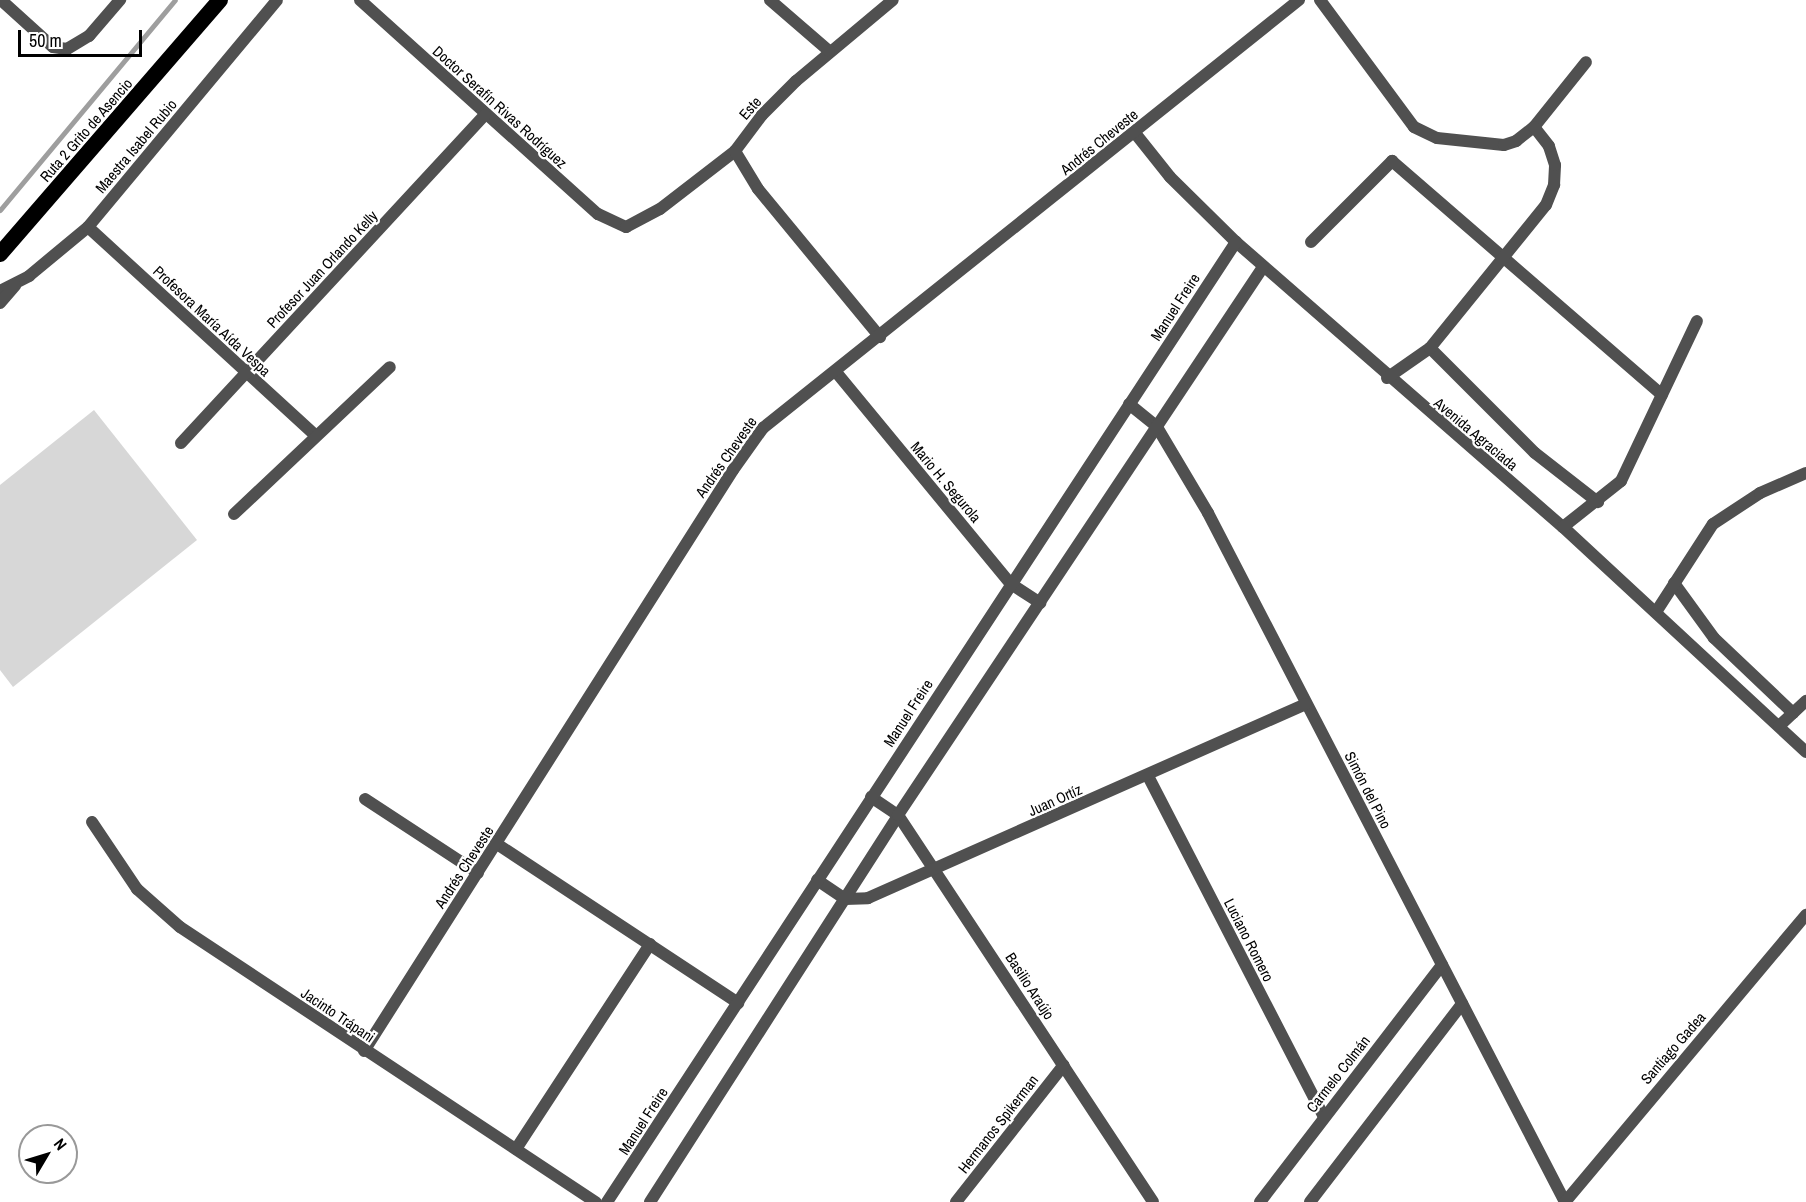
<!DOCTYPE html>
<meta charset="utf-8">
<style>
body{margin:0}
#map{position:relative;width:1806px;height:1202px;overflow:hidden;background:#fff;font-family:"Archivo Narrow",sans-serif}
div>[style]{position:absolute}
.green>*{inset:0;background:#d7d7d7}
.stream>*{height:5px;margin:-2.5px;padding:0 2.5px;transform-origin:2.5px;border-radius:2.5px;background:#9e9e9e}
.minor>*{height:12px;margin:-6px;padding:0 6px;transform-origin:6px;border-radius:6px;background:#505050}
.trunk>*{height:16px;margin:-8px;padding:0 8px;transform-origin:8px;border-radius:8px;background:#000}
span{translate:-50% -50%;white-space:nowrap;text-align:center;line-height:1.15;-webkit-text-stroke:4.5px #fff;paint-order:stroke}
.street-label{font-size:15px;color:#000}
.north{position:absolute;left:18px;top:1124px;width:60px;height:60px;box-sizing:border-box;background:#fff;border:2px solid #999;border-radius:50%;rotate:52deg;font-size:16px;font-weight:700;line-height:24px;text-align:center;color:#000}
.north::after{content:'';display:block;margin:auto;width:21px;height:27px;background:#000;clip-path:polygon(50% 0,100% 100%,50% 72%,0 100%)}
.scale{position:absolute;left:18px;top:30px;width:124px;height:27px;box-sizing:border-box;border:3px solid #000;border-top:0;padding-left:8px;font-size:18px;line-height:21px;white-space:nowrap;color:#000;-webkit-text-stroke:4px #fff;paint-order:stroke}
</style>
<div id="map">
<div class="green">
<i style="clip-path:polygon(94px 410px,197px 540px,13px 687px,0 670px,0 485px)"></i>
</div>
<div class="stream">
<i style="left:0;top:210px;width:273px;rotate:-50.2deg"></i>
</div>
<div class="minor">
<i style="left:1px;top:0;width:70px;rotate:42.1deg"></i>
<i style="left:53px;top:47px;width:14px;rotate:8deg"></i>
<i style="left:67px;top:49px;width:26px;rotate:-31deg"></i>
<i style="left:89px;top:36px;width:48px;rotate:-49.3deg"></i>
<i style="left:360px;top:0;width:320px;rotate:42deg"></i>
<i style="left:598px;top:214px;width:31px;rotate:25deg"></i>
<i style="left:626px;top:227px;width:38px;rotate:-28deg"></i>
<i style="left:660px;top:209px;width:95px;rotate:-37.7deg"></i>
<i style="left:735px;top:151px;width:45px;rotate:-53.1deg"></i>
<i style="left:762px;top:115px;width:48px;rotate:-45deg"></i>
<i style="left:796px;top:81px;width:126px;rotate:-39.9deg"></i>
<i style="left:770px;top:0;width:78px;rotate:40.8deg"></i>
<i style="left:1320px;top:0;width:158px;rotate:53.5deg"></i>
<i style="left:1414px;top:127px;width:25px;rotate:26deg"></i>
<i style="left:1437px;top:138px;width:67px;rotate:6deg"></i>
<i style="left:1504px;top:145px;width:13px;rotate:-18deg"></i>
<i style="left:1516px;top:141px;width:23px;rotate:-38deg"></i>
<i style="left:1534px;top:127px;width:83px;rotate:-51.3deg"></i>
<i style="left:1135px;top:133px;width:56px;rotate:51.5deg"></i>
<i style="left:1170px;top:177px;width:93px;rotate:44.6deg"></i>
<i style="left:1236px;top:242px;width:434px;rotate:41.1deg"></i>
<i style="left:1563px;top:527px;width:331px;rotate:42.8deg"></i>
<i style="left:735px;top:151px;width:44px;rotate:58.8deg"></i>
<i style="left:758px;top:189px;width:192px;rotate:50.5deg"></i>
<i style="left:88px;top:227px;width:309px;rotate:42.5deg"></i>
<i style="left:1311px;top:242px;width:115px;rotate:-45deg"></i>
<i style="left:1392px;top:161px;width:357px;rotate:40.9deg"></i>
<i style="left:0;top:291px;width:33px;rotate:-27deg"></i>
<i style="left:29px;top:276px;width:77px;rotate:-39.7deg"></i>
<i style="left:88px;top:227px;width:295px;rotate:-50.2deg"></i>
<i style="left:0;top:303px;width:23px;rotate:-49deg"></i>
<i style="left:1430px;top:348px;width:148px;rotate:45deg"></i>
<i style="left:1535px;top:453px;width:80px;rotate:37.9deg"></i>
<i style="left:836px;top:372px;width:275px;rotate:50.5deg"></i>
<i style="left:1011px;top:584px;width:35px;rotate:33deg"></i>
<i style="left:1387px;top:378px;width:52px;rotate:-34.9deg"></i>
<i style="left:1430px;top:348px;width:184px;rotate:-51deg"></i>
<i style="left:1546px;top:205px;width:22px;rotate:-68deg"></i>
<i style="left:1554px;top:185px;width:20px;rotate:-87deg"></i>
<i style="left:1555px;top:165px;width:20px;rotate:-108deg"></i>
<i style="left:1549px;top:146px;width:24px;rotate:-128deg"></i>
<i style="left:1129px;top:404px;width:36px;rotate:39deg"></i>
<i style="left:1157px;top:427px;width:100px;rotate:59.3deg"></i>
<i style="left:1208px;top:513px;width:776px;rotate:62.61deg"></i>
<i style="left:181px;top:443px;width:447px;rotate:-47.2deg"></i>
<i style="left:234px;top:514px;width:214px;rotate:-43.3deg"></i>
<i style="left:1563px;top:527px;width:74px;rotate:-38.4deg"></i>
<i style="left:1621px;top:481px;width:177px;rotate:-64.6deg"></i>
<i style="left:1674px;top:583px;width:68px;rotate:54deg"></i>
<i style="left:1714px;top:638px;width:109px;rotate:43.5deg"></i>
<i style="left:1656px;top:612px;width:105px;rotate:-57.1deg"></i>
<i style="left:1713px;top:524px;width:56px;rotate:-33.4deg"></i>
<i style="left:1760px;top:493px;width:50px;rotate:-23.5deg"></i>
<i style="left:1779px;top:726px;width:37px;rotate:-43deg"></i>
<i style="left:1148px;top:776px;width:384px;rotate:62.7deg"></i>
<i style="left:871px;top:797px;width:32px;rotate:34deg"></i>
<i style="left:898px;top:815px;width:463px;rotate:56.6deg"></i>
<i style="left:365px;top:799px;width:135px;rotate:33.2deg"></i>
<i style="left:92px;top:822px;width:81px;rotate:56.1deg"></i>
<i style="left:137px;top:889px;width:57px;rotate:41.5deg"></i>
<i style="left:180px;top:927px;width:499px;rotate:33.5deg"></i>
<i style="left:497px;top:844px;width:289px;rotate:33.4deg"></i>
<i style="left:817px;top:880px;width:34px;rotate:34deg"></i>
<i style="left:845px;top:899px;width:23px;rotate:-2deg"></i>
<i style="left:868px;top:898px;width:479px;rotate:-23.9deg"></i>
<i style="left:364px;top:1051px;width:688px;rotate:-57.58deg"></i>
<i style="left:733px;top:470px;width:52px;rotate:-54.5deg"></i>
<i style="left:763px;top:428px;width:686px;rotate:-38.61deg"></i>
<i style="left:516px;top:1149px;width:245px;rotate:-56.8deg"></i>
<i style="left:607px;top:1202px;width:1148px;rotate:-56.77deg"></i>
<i style="left:650px;top:1202px;width:460px;rotate:-57.3deg"></i>
<i style="left:898px;top:815px;width:658px;rotate:-56.33deg"></i>
<i style="left:956px;top:1202px;width:174px;rotate:-51.8deg"></i>
<i style="left:1260px;top:1202px;width:299px;rotate:-52.5deg"></i>
<i style="left:1310px;top:1202px;width:250px;rotate:-52.5deg"></i>
<i style="left:1565px;top:1202px;width:375px;rotate:-50deg"></i>
</div>
<div class="trunk">
<i style="left:0;top:254px;width:336px;rotate:-49.1deg"></i>
</div>
<div class="street-label">
<span style="left:500px;top:107px;rotate:42deg">Doctor Serafín Rivas Rodríguez</span>
<span style="left:750px;top:108px;rotate:-49deg">Este</span>
<span style="left:86px;top:130px;rotate:-49deg">Ruta 2 Grito de Asencio</span>
<span style="left:1099px;top:142px;rotate:-39deg">Andrés Cheveste</span>
<span style="left:136px;top:146px;rotate:-50deg">Maestra Isabel Rubio</span>
<span style="left:322px;top:269px;rotate:-47deg">Profesor Juan Orlando Kelly</span>
<span style="left:1175px;top:307px;rotate:-57deg">Manuel Freire</span>
<span style="left:212px;top:321px;rotate:43deg">Profesora María Aída Vespa</span>
<span style="left:1476px;top:434px;rotate:40deg">Avenida Agraciada</span>
<span style="left:726px;top:457px;rotate:-55deg">Andrés Cheveste</span>
<span style="left:946px;top:482px;rotate:50deg">Mario H. Segurola</span>
<span style="left:908px;top:713px;rotate:-57deg">Manuel Freire</span>
<span style="left:1368px;top:790px;rotate:63deg">Simón del Pino</span>
<span style="left:1055px;top:800px;rotate:-24deg">Juan Ortíz</span>
<span style="left:464px;top:867px;rotate:-57deg">Andrés Cheveste</span>
<span style="left:1249px;top:940px;rotate:63deg">Luciano Romero</span>
<span style="left:1030px;top:986px;rotate:57deg">Basilio Araújo</span>
<span style="left:338px;top:1015px;rotate:34deg">Jacinto Trápani</span>
<span style="left:1673px;top:1048px;rotate:-49deg">Santiago Gadea</span>
<span style="left:1338px;top:1074px;rotate:-52deg">Carmelo Colmán</span>
<span style="left:643px;top:1121px;rotate:-57deg">Manuel Freire</span>
<span style="left:998px;top:1124px;rotate:-52deg">Hermanos Spikerman</span>
</div>
<div class="north">N</div>
<div class="scale">50 m</div>
</div>
